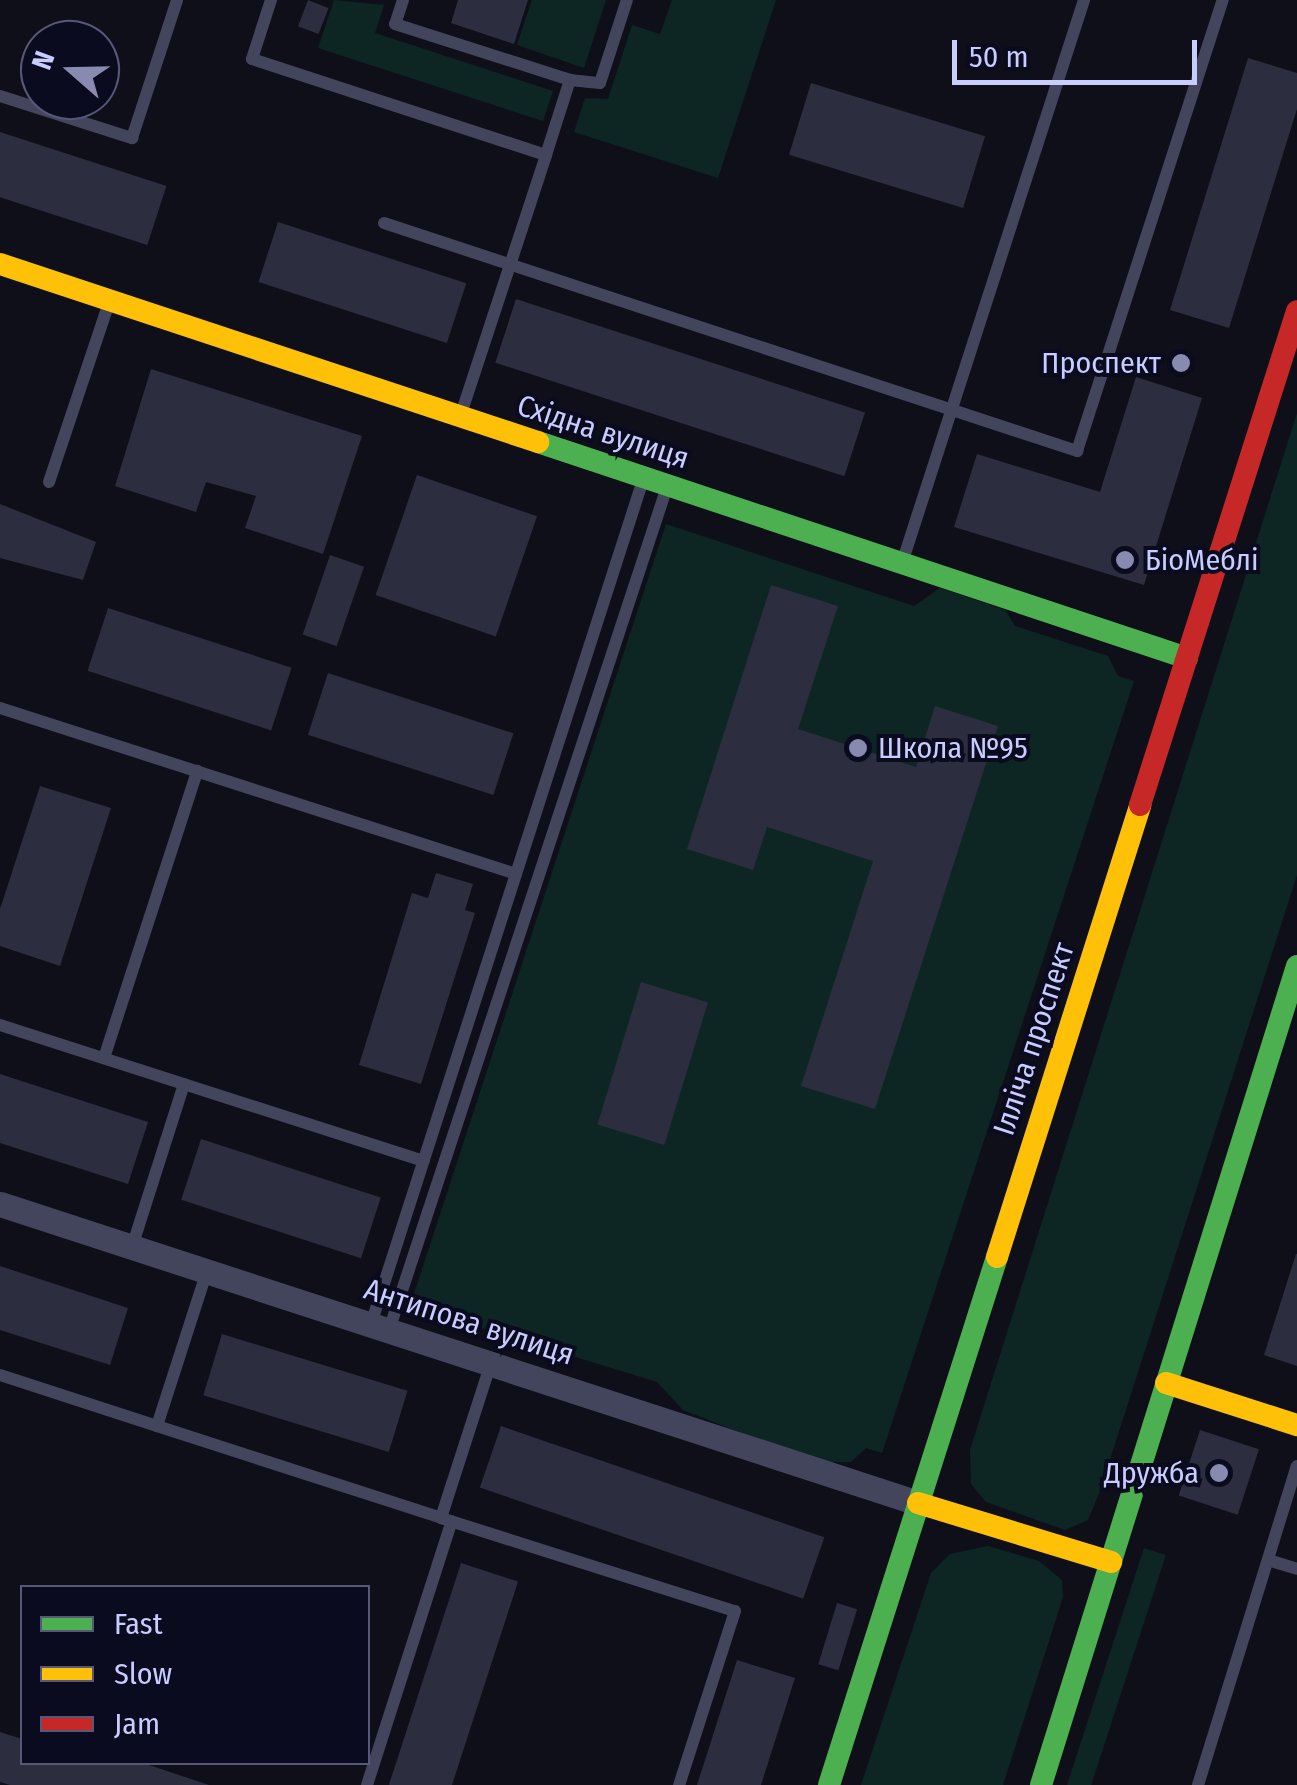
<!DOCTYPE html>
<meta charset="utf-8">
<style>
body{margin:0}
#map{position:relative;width:1297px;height:1785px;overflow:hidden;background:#0f0f1a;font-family:"Fira Sans Condensed",sans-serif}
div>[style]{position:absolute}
.green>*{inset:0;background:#0d2623;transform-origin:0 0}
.building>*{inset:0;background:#2c2d3e;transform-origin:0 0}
.lane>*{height:12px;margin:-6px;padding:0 6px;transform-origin:6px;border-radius:6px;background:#43455c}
.street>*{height:25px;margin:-12.5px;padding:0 12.5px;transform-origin:12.5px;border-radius:12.5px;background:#43455c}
.fast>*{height:22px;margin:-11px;padding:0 11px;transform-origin:11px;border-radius:11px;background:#4caf50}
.slow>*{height:22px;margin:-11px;padding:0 11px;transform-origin:11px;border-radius:11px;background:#ffc107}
.jam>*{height:22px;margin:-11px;padding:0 11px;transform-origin:11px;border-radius:11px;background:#c62828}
.dots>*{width:28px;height:28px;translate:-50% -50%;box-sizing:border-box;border:5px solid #0b0b1f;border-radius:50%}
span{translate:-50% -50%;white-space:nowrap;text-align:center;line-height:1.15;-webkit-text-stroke:8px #0b0b1f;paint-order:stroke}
.poi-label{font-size:30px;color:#c9ccff}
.right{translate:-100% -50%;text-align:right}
.left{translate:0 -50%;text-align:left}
.street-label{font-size:30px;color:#c9ccff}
.legend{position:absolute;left:20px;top:1585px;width:350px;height:180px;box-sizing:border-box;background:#0b0b1f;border:2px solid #575879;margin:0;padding:12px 18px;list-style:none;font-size:30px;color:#c9ccff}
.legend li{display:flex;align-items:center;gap:20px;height:50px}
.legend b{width:50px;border:2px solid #575879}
.north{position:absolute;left:20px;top:20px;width:100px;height:100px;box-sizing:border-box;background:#0b0b1f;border:2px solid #575879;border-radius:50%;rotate:290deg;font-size:28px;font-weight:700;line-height:40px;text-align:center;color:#c9ccff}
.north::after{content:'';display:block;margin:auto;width:35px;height:45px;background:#888aaf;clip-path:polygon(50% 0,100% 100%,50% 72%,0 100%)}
.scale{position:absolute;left:952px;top:40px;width:245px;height:45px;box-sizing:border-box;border:5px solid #c9ccff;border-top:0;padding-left:12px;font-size:30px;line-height:35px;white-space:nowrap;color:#c9ccff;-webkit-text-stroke:8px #0b0b1f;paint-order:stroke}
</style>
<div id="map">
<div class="green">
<i style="clip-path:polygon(334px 0,384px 5px,375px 33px,553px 91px,543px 121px,318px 48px)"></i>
<i style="clip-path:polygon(532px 0,606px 0,584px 68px,517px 45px)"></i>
<i style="clip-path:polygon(672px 0,776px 0,718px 178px,574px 132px,585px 98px,608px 99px,632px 25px,660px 34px)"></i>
<i style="clip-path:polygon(1297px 413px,1297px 875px,1100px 1491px,1088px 1520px,1065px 1530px,986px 1502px,971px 1484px,970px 1450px)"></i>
<i style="clip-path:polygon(666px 524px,914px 606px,940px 588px,1005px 610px,1015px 626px,1108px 656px,1118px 676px,1134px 681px,882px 1453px,866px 1448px,851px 1462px,816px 1462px,683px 1410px,657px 1382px,410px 1306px)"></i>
<i style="clip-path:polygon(988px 1546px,1039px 1561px,1062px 1580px,1063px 1597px,1003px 1785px,861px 1785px,931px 1573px,950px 1554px)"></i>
<i style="left:1144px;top:1548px;width:23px;height:249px;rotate:18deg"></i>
</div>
<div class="building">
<i style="left:308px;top:0;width:22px;height:28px;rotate:21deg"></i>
<i style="clip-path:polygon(458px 0,528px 0,514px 44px,451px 23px)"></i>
<i style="clip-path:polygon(1248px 58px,1297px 73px,1297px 109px,1229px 328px,1170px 310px)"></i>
<i style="left:811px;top:83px;width:182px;height:75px;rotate:17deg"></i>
<i style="left:0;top:132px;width:175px;height:62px;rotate:18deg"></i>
<i style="left:278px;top:222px;width:198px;height:63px;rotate:18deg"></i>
<i style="left:516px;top:299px;width:367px;height:67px;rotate:18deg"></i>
<i style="clip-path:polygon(151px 369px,362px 436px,323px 554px,245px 528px,256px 496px,206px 482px,196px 512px,115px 486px)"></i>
<i style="clip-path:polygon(1136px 377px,1202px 398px,1144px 585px,954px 527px,977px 454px,1100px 492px)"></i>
<i style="left:417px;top:475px;width:127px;height:127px;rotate:19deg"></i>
<i style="clip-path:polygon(0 504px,96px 542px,83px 580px,0 558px)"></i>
<i style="left:330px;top:555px;width:36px;height:84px;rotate:19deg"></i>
<i style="clip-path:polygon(771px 585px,838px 606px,798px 729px,916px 767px,935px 706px,998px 726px,875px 1109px,801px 1086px,873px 861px,767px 827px,753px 870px,687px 849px)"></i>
<i style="left:108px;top:608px;width:193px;height:66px;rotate:18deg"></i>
<i style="left:328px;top:673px;width:195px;height:65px;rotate:18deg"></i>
<i style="clip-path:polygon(40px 786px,111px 808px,60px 966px,0 946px,0 909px)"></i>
<i style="clip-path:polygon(436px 873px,473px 884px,465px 910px,475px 913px,421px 1084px,359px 1065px,412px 893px,428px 898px)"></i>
<i style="left:641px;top:982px;width:70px;height:149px;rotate:17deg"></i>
<i style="clip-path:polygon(0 1074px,148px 1122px,128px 1184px,0 1143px)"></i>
<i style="left:201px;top:1139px;width:189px;height:64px;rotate:18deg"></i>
<i style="clip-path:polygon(1296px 1254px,1297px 1254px,1297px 1366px,1264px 1355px)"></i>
<i style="clip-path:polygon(0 1266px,128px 1308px,110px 1365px,0 1330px)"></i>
<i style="left:222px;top:1334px;width:194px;height:64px;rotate:17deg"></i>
<i style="left:501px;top:1426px;width:342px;height:65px;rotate:19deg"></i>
<i style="left:1200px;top:1430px;width:62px;height:69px;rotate:18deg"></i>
<i style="left:461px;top:1563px;width:60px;height:233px;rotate:18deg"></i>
<i style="left:837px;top:1603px;width:21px;height:64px;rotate:17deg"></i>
<i style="clip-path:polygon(737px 1660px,795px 1678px,761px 1785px,697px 1785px)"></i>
<i style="clip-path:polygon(0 1732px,22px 1739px,22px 1762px,140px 1762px,209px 1785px,10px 1785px,0 1782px)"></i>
</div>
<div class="lane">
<i style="left:271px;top:0;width:62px;rotate:107.9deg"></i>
<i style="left:252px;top:59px;width:309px;rotate:18.1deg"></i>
<i style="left:546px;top:155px;width:79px;rotate:-72.3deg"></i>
<i style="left:403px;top:0;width:25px;rotate:108deg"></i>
<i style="left:395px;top:24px;width:184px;rotate:17.7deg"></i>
<i style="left:570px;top:80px;width:30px;rotate:6deg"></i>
<i style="left:600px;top:83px;width:87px;rotate:-72deg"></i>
<i style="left:0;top:96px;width:139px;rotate:17.7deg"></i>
<i style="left:132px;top:138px;width:145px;rotate:-71.9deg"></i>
<i style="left:384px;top:223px;width:730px;rotate:18.21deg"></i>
<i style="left:1077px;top:451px;width:474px;rotate:-72.1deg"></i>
<i style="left:461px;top:414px;width:273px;rotate:-71.8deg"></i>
<i style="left:49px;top:482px;width:189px;rotate:-71.5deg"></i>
<i style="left:903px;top:560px;width:589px;rotate:-72.09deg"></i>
<i style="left:0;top:708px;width:542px;rotate:17.83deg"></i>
<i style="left:0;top:1025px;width:445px;rotate:17.8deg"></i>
<i style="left:104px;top:1058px;width:302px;rotate:-72deg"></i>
<i style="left:132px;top:1247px;width:171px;rotate:-72.3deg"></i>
<i style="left:207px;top:1271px;width:163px;rotate:107.9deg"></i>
<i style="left:157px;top:1426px;width:299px;rotate:17.9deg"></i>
<i style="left:371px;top:1324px;width:887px;rotate:-72.14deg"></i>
<i style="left:389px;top:1330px;width:888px;rotate:-71.75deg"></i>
<i style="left:491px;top:1363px;width:163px;rotate:107.9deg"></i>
<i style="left:441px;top:1518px;width:308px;rotate:17.6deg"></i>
<i style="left:735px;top:1611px;width:183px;rotate:107.8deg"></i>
<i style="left:0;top:1375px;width:165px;rotate:18deg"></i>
<i style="left:1268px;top:1560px;width:30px;rotate:17deg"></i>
<i style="left:367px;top:1785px;width:277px;rotate:-72.2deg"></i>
<i style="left:1198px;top:1785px;width:334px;rotate:-72.8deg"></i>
</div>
<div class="street">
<i style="left:0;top:1204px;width:965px;rotate:18.04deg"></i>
</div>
<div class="fast">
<i style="left:538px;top:442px;width:684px;rotate:18.41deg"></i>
<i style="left:829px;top:1785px;width:554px;rotate:-72.35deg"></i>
<i style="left:1041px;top:1785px;width:858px;rotate:-72.64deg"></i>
</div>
<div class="slow">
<i style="left:0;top:264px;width:567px;rotate:18.31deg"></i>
<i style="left:997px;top:1257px;width:474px;rotate:-72.4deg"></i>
<i style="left:1166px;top:1383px;width:138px;rotate:17.8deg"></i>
<i style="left:918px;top:1503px;width:202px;rotate:17deg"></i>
</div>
<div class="jam">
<i style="left:1140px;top:805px;width:518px;rotate:-72.37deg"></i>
</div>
<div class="dots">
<i style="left:1181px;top:363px;background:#888aaf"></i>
<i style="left:1125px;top:560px;background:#888aaf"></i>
<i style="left:858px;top:748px;background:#888aaf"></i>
<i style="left:1219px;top:1473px;background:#888aaf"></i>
</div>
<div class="poi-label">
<span class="right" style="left:1161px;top:363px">Проспект</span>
<span class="left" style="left:1145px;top:560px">БіоМеблі</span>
<span class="left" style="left:878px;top:748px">Школа №95</span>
<span class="right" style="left:1199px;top:1473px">Дружба</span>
</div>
<div class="street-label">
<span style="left:603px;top:432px;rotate:18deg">Східна вулиця</span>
<span style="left:1034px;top:1039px;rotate:-72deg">Ілліча проспект</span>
<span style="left:469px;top:1322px;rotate:18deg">Антипова вулиця</span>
</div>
<ul class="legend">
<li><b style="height:12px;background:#4caf50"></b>Fast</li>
<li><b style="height:12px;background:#ffc107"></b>Slow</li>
<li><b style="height:12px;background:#c62828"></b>Jam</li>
</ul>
<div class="north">N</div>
<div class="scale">50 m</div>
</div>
